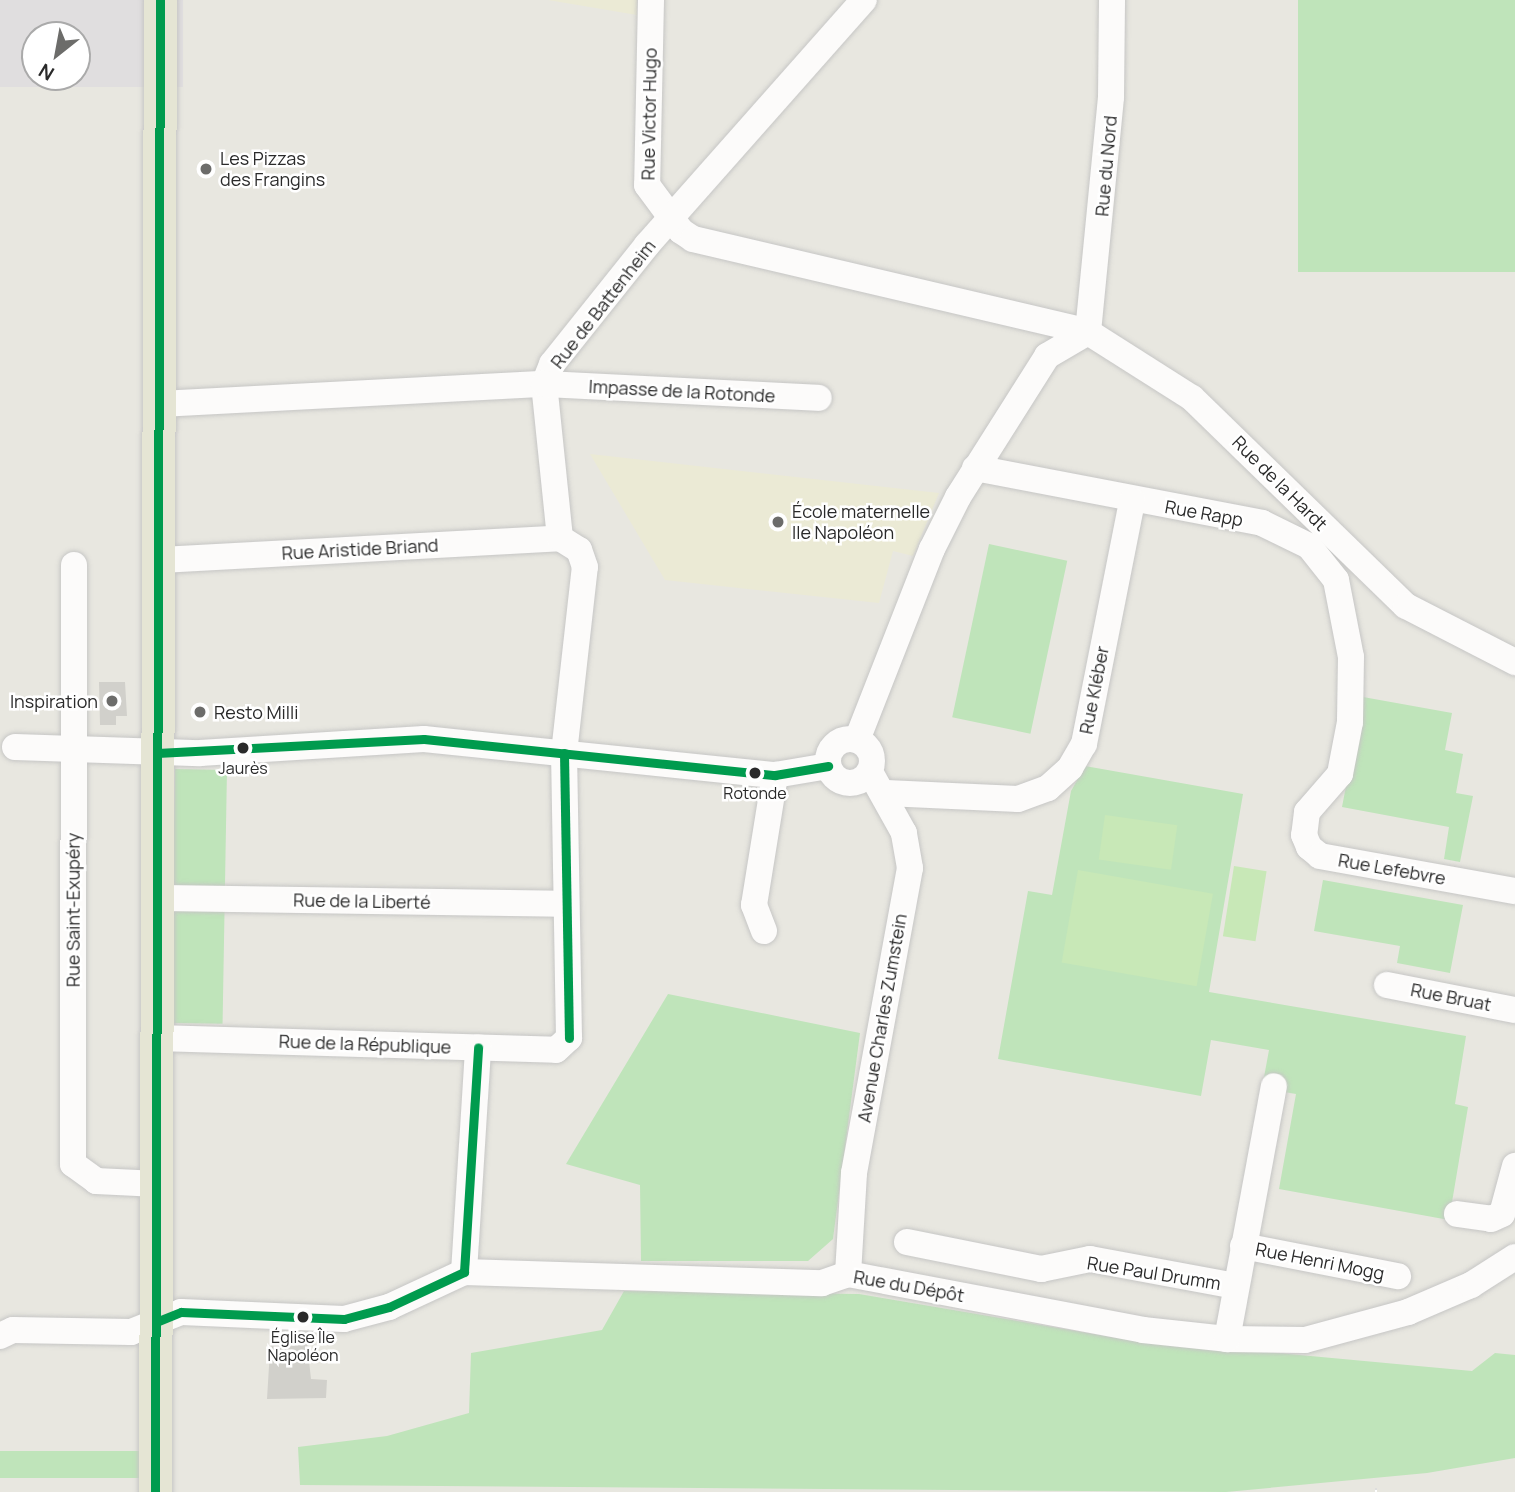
<!DOCTYPE html>
<meta charset="utf-8">
<style>
body{margin:0}
#map{position:relative;width:1515px;height:1492px;overflow:hidden;background:#e8e7e0;font-family:Manrope,sans-serif}
div>[style]{position:absolute}
.industrial>*{inset:0;background:#e0dedf}
.education>*{inset:0;background:#ebead5}
.green>*{inset:0;background:#bfe4ba;transform-origin:0 0}
.pitch>*{inset:0;background:#c8e8b7;transform-origin:0 0}
.building>*{inset:0;background:#d1d0cb}
.roads{filter:drop-shadow(0 0 2px #c6c6c5) drop-shadow(0 0 2px #c6c6c5)}
.minor>*{height:26px;margin:-13px;padding:0 13px;transform-origin:13px;border-radius:13px;background:#fcfbfa}
.minor>.ring{margin:-13px;padding:0;box-sizing:content-box;background:none;border:26px solid #fcfbfa;border-radius:50%}
.major>*{height:33px;margin:-16.5px;padding:0 16.5px;transform-origin:16.5px;border-radius:16.5px;background:#e5e5d4}
.rail>*{height:8px;margin-top:-4px;transform-origin:0;background:repeating-linear-gradient(90deg,#fff 0 16px,#dedede 0 32px);box-sizing:border-box;border-block:2px solid #dedede}
.bus-1>*{height:9px;margin:-4.5px;padding:0 4.5px;transform-origin:4.5px;border-radius:4.5px;background:#009b4e}
.dots>*{width:19px;height:19px;translate:-50% -50%;box-sizing:border-box;border:4px solid #fff;border-radius:50%}
span{translate:-50% -50%;white-space:nowrap;text-align:center;line-height:1.15;-webkit-text-stroke:5px #fff;paint-order:stroke}
.bus-label{font-size:16px;color:#2a2a2a}
.street-label{font-size:18px;color:#2a2a2a}
.poi-label{font-size:18px;color:#2a2a2a}
.left{translate:0 -50%;text-align:left}
.right{translate:-100% -50%;text-align:right}
.north{position:absolute;left:21px;top:21px;width:70px;height:70px;box-sizing:border-box;background:#fff;border:2px solid #aaa;border-radius:50%;rotate:211deg;font-size:19px;font-weight:700;line-height:28px;text-align:center;color:#2a2a2a}
.north::after{content:'';display:block;margin:auto;width:24px;height:32px;background:#6c6c6a;clip-path:polygon(50% 0,100% 100%,50% 72%,0 100%)}
</style>
<div id="map">
<div class="industrial">
<i style="clip-path:polygon(evenodd,0 0,183px 0,183px 87px,0 87px,0 0,35px 35px,77px 35px,77px 77px,35px 77px,35px 35px)"></i>
</div>
<div class="education">
<i style="clip-path:polygon(548px 0,637px 0,637px 15px)"></i>
<i style="clip-path:polygon(590px 454px,939px 493px,913px 556px,893px 551px,879px 603px,665px 580px)"></i>
</div>
<div class="green">
<i style="left:1298px;top:0;width:217px;height:272px"></i>
<i style="left:989px;top:544px;width:80px;height:177px;rotate:12deg"></i>
<i style="clip-path:polygon(1363px 697px,1452px 713px,1445px 750px,1463px 754px,1456px 793px,1473px 796px,1460px 862px,1444px 859px,1449px 827px,1342px 807px)"></i>
<i style="clip-path:polygon(1085px 766px,1243px 794px,1209px 992px,1466px 1036px,1455px 1104px,1468px 1107px,1449px 1220px,1279px 1189px,1296px 1094px,1262px 1088px,1269px 1050px,1211px 1040px,1201px 1096px,998px 1059px,1028px 891px,1052px 895px,1071px 791px)"></i>
<i style="left:175px;top:769px;width:52px;height:254px;rotate:1deg"></i>
<i style="clip-path:polygon(1323px 880px,1463px 905px,1450px 973px,1397px 963px,1400px 946px,1314px 931px)"></i>
<i style="clip-path:polygon(668px 994px,860px 1033px,833px 1239px,808px 1261px,641px 1261px,640px 1185px,566px 1164px)"></i>
<i style="clip-path:polygon(624px 1291px,859px 1294px,1117px 1338px,1472px 1371px,1495px 1353px,1515px 1355px,1515px 1458px,1427px 1473px,1226px 1492px,300px 1485px,298px 1447px,387px 1436px,469px 1413px,471px 1353px,602px 1330px)"></i>
<i style="left:0;top:1451px;width:140px;height:27px"></i>
</div>
<div class="pitch">
<i style="left:1105px;top:815px;width:73px;height:45px;rotate:8deg"></i>
<i style="left:1234px;top:866px;width:33px;height:71px;rotate:9deg"></i>
<i style="left:1078px;top:870px;width:137px;height:94px;rotate:10deg"></i>
</div>
<div class="building">
<i style="clip-path:polygon(99px 682px,125px 682px,127px 716px,116px 716px,116px 725px,100px 725px)"></i>
<i style="clip-path:polygon(271px 1333px,306px 1334px,311px 1379px,327px 1380px,326px 1398px,267px 1399px)"></i>
</div>
<div class="roads">
<div class="minor">
<i style="left:651px;top:0;width:185px;rotate:91.2deg"></i>
<i style="left:647px;top:185px;width:57px;rotate:53.5deg"></i>
<i style="left:681px;top:231px;width:14px;rotate:34deg"></i>
<i style="left:693px;top:239px;width:406px;rotate:13.2deg"></i>
<i style="left:1088px;top:332px;width:123px;rotate:32.4deg"></i>
<i style="left:1192px;top:398px;width:298px;rotate:44.2deg"></i>
<i style="left:1406px;top:606px;width:123px;rotate:27.2deg"></i>
<i style="left:160px;top:404px;width:385px;rotate:-3deg"></i>
<i style="left:544px;top:384px;width:22px;rotate:-68deg"></i>
<i style="left:552px;top:364px;width:152px;rotate:-51.4deg"></i>
<i style="left:647px;top:245px;width:327px;rotate:-48.5deg"></i>
<i style="left:975px;top:468px;width:292px;rotate:10.8deg"></i>
<i style="left:1262px;top:523px;width:52px;rotate:26.1deg"></i>
<i style="left:1309px;top:546px;width:43px;rotate:51.5deg"></i>
<i style="left:1336px;top:580px;width:78px;rotate:79deg"></i>
<i style="left:1351px;top:657px;width:65px;rotate:90.9deg"></i>
<i style="left:1350px;top:722px;width:53px;rotate:100.9deg"></i>
<i style="left:1340px;top:774px;width:50px;rotate:131deg"></i>
<i style="left:1307px;top:812px;width:23px;rotate:97deg"></i>
<i style="left:1304px;top:835px;width:13px;rotate:67deg"></i>
<i style="left:1309px;top:847px;width:14px;rotate:39deg"></i>
<i style="left:1320px;top:856px;width:198px;rotate:10.2deg"></i>
<i style="left:160px;top:560px;width:401px;rotate:-3.1deg"></i>
<i style="left:74px;top:565px;width:599px;rotate:90.1deg"></i>
<i style="left:73px;top:1164px;width:29px;rotate:36deg"></i>
<i style="left:96px;top:1181px;width:62px;rotate:2.8deg"></i>
<i class="ring" style="left:828px;top:739px;width:18px;height:18px"></i>
<i style="left:857px;top:740px;width:205px;rotate:-68.6deg"></i>
<i style="left:932px;top:549px;width:58px;rotate:-63.4deg"></i>
<i style="left:958px;top:497px;width:167px;rotate:-57.7deg"></i>
<i style="left:1047px;top:356px;width:48px;rotate:-30.3deg"></i>
<i style="left:1088px;top:332px;width:236px;rotate:-84.4deg"></i>
<i style="left:1111px;top:97px;width:97px;rotate:-89.4deg"></i>
<i style="left:15px;top:747px;width:185px;rotate:1.9deg"></i>
<i style="left:200px;top:753px;width:224px;rotate:-3.6deg"></i>
<i style="left:424px;top:739px;width:353px;rotate:5.9deg"></i>
<i style="left:775px;top:775px;width:54px;rotate:-9.6deg"></i>
<i style="left:886px;top:793px;width:132px;rotate:2.6deg"></i>
<i style="left:1018px;top:799px;width:32px;rotate:-20deg"></i>
<i style="left:1048px;top:788px;width:30px;rotate:-42deg"></i>
<i style="left:1070px;top:768px;width:28px;rotate:-60deg"></i>
<i style="left:1084px;top:744px;width:248px;rotate:-78.8deg"></i>
<i style="left:158px;top:898px;width:408px;rotate:0.8deg"></i>
<i style="left:764px;top:931px;width:28px;rotate:-111deg"></i>
<i style="left:754px;top:905px;width:132px;rotate:-80.8deg"></i>
<i style="left:1387px;top:985px;width:130px;rotate:11.1deg"></i>
<i style="left:157px;top:1038px;width:399px;rotate:1.7deg"></i>
<i style="left:556px;top:1050px;width:18px;rotate:-43deg"></i>
<i style="left:569px;top:1038px;width:285px;rotate:-91deg"></i>
<i style="left:564px;top:753px;width:187px;rotate:-83.6deg"></i>
<i style="left:585px;top:567px;width:18px;rotate:-109deg"></i>
<i style="left:579px;top:550px;width:22px;rotate:-148deg"></i>
<i style="left:560px;top:538px;width:155px;rotate:-95.9deg"></i>
<i style="left:544px;top:384px;width:275px;rotate:2.9deg"></i>
<i style="left:1457px;top:1214px;width:34px;rotate:8deg"></i>
<i style="left:1491px;top:1219px;width:12px;rotate:-24deg"></i>
<i style="left:1502px;top:1214px;width:50px;rotate:-74.8deg"></i>
<i style="left:907px;top:1242px;width:137px;rotate:11.4deg"></i>
<i style="left:1041px;top:1269px;width:50px;rotate:-11.5deg"></i>
<i style="left:1090px;top:1259px;width:148px;rotate:10.5deg"></i>
<i style="left:1243px;top:1246px;width:158px;rotate:11deg"></i>
<i style="left:464px;top:1272px;width:225px;rotate:-86.4deg"></i>
<i style="left:848px;top:1274px;width:101px;rotate:-86.6deg"></i>
<i style="left:854px;top:1173px;width:310px;rotate:-79.6deg"></i>
<i style="left:910px;top:868px;width:36px;rotate:-100deg"></i>
<i style="left:904px;top:833px;width:70px;rotate:-119.1deg"></i>
<i style="left:0;top:1336px;width:14px;rotate:-25deg"></i>
<i style="left:13px;top:1330px;width:118px;rotate:1deg"></i>
<i style="left:131px;top:1332px;width:54px;rotate:-21.8deg"></i>
<i style="left:181px;top:1312px;width:163px;rotate:2.5deg"></i>
<i style="left:344px;top:1319px;width:47px;rotate:-14.9deg"></i>
<i style="left:389px;top:1307px;width:83px;rotate:-25deg"></i>
<i style="left:464px;top:1272px;width:358px;rotate:1.8deg"></i>
<i style="left:822px;top:1283px;width:28px;rotate:-19deg"></i>
<i style="left:848px;top:1274px;width:300px;rotate:10.7deg"></i>
<i style="left:1143px;top:1330px;width:84px;rotate:6.1deg"></i>
<i style="left:1227px;top:1339px;width:78px;rotate:0.7deg"></i>
<i style="left:1305px;top:1340px;width:107px;rotate:-15.2deg"></i>
<i style="left:1408px;top:1312px;width:69px;rotate:-23.2deg"></i>
<i style="left:1471px;top:1285px;width:52px;rotate:-32.5deg"></i>
<i style="left:1227px;top:1339px;width:257px;rotate:-79.5deg"></i>
</div>
<div class="major">
<i style="left:155px;top:1492px;width:1492px;rotate:-89.81deg"></i>
</div>
</div>
<div class="rail">
<i style="left:1375px;top:1492px;width:2px"></i>
</div>
<div class="bus-1">
<i style="left:157px;top:753px;width:267px;rotate:-3deg"></i>
<i style="left:424px;top:739px;width:353px;rotate:5.9deg"></i>
<i style="left:775px;top:775px;width:54px;rotate:-9.6deg"></i>
<i style="left:564px;top:753px;width:285px;rotate:89deg"></i>
<i style="left:464px;top:1272px;width:225px;rotate:-86.4deg"></i>
<i style="left:156px;top:1322px;width:27px;rotate:-22deg"></i>
<i style="left:181px;top:1312px;width:163px;rotate:2.5deg"></i>
<i style="left:344px;top:1319px;width:47px;rotate:-14.9deg"></i>
<i style="left:389px;top:1307px;width:83px;rotate:-25deg"></i>
<i style="left:155px;top:1492px;width:1492px;rotate:-89.81deg"></i>
</div>
<div class="dots">
<i style="left:206px;top:169px;background:#6c6c6a"></i>
<i style="left:778px;top:522px;background:#6c6c6a"></i>
<i style="left:112px;top:701px;background:#6c6c6a"></i>
<i style="left:200px;top:712px;background:#6c6c6a"></i>
<i style="left:243px;top:748px;background:#2a2a2a"></i>
<i style="left:755px;top:773px;background:#2a2a2a"></i>
<i style="left:303px;top:1317px;background:#2a2a2a"></i>
</div>
<div class="bus-label">
<span style="left:243px;top:768px">Jaurès</span>
<span style="left:755px;top:793px">Rotonde</span>
<span style="left:303px;top:1346px">Église Île<br>Napoléon</span>
</div>
<div class="street-label">
<span style="left:649px;top:114px;rotate:-89deg">Rue Victor Hugo</span>
<span style="left:1106px;top:166px;rotate:-85deg">Rue du Nord</span>
<span style="left:603px;top:304px;rotate:-52deg">Rue de Battenheim</span>
<span style="left:682px;top:391px;rotate:3deg">Impasse de la Rotonde</span>
<span style="left:1280px;top:483px;rotate:45deg">Rue de la Hardt</span>
<span style="left:1204px;top:513px;rotate:10deg">Rue Rapp</span>
<span style="left:360px;top:549px;rotate:-3deg">Rue Aristide Briand</span>
<span style="left:1094px;top:690px;rotate:-79deg">Rue Kléber</span>
<span style="left:1392px;top:869px;rotate:10deg">Rue Lefebvre</span>
<span style="left:362px;top:901px;rotate:1deg">Rue de la Liberté</span>
<span style="left:73px;top:910px;rotate:-90deg">Rue Saint-Exupéry</span>
<span style="left:1451px;top:997px;rotate:11deg">Rue Bruat</span>
<span style="left:882px;top:1018px;rotate:-80deg">Avenue Charles Zumstein</span>
<span style="left:365px;top:1044px;rotate:2deg">Rue de la République</span>
<span style="left:1320px;top:1261px;rotate:11deg">Rue Henri Mogg</span>
<span style="left:1154px;top:1273px;rotate:9deg">Rue Paul Drumm</span>
<span style="left:909px;top:1286px;rotate:10deg">Rue du Dépôt</span>
</div>
<div class="poi-label">
<span class="left" style="left:220px;top:169px">Les Pizzas<br>des Frangins</span>
<span class="left" style="left:792px;top:522px">École maternelle<br>Ile Napoléon</span>
<span class="right" style="left:98px;top:701px">Inspiration</span>
<span class="left" style="left:214px;top:712px">Resto Milli</span>
</div>
<div class="north">N</div>
</div>
